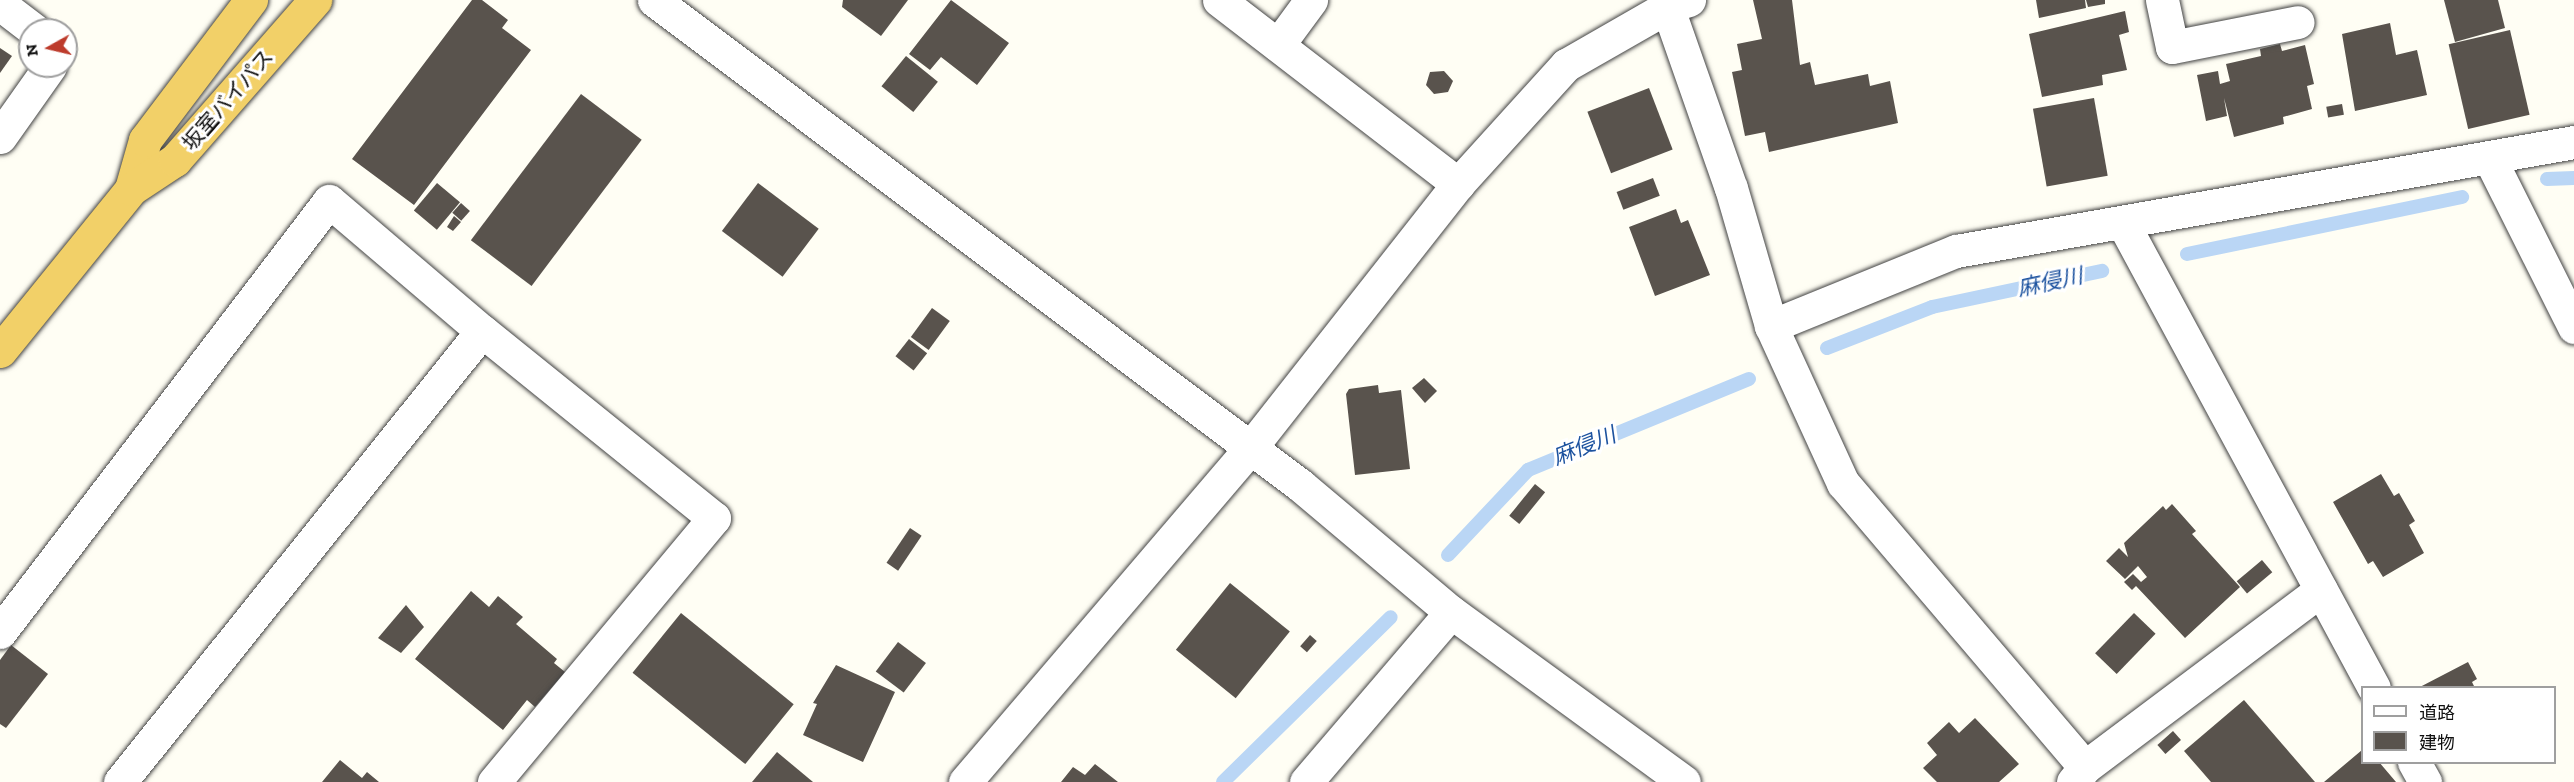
<!DOCTYPE html>
<meta charset="utf-8">
<style>
body{margin:0}
#map{position:relative;width:2574px;height:782px;overflow:hidden;background:#fffef4;font-family:"Zilla Slab","Noto Sans JP",serif}
div>[style]{position:absolute}
.stream>*{height:14px;margin:-7px;padding:0 7px;transform-origin:7px;border-radius:7px;background:#bad6f5}
.building>*{inset:0;background:#59534d;transform-origin:0 0}
.roads{filter:drop-shadow(0 0 2px #434343) drop-shadow(0 0 2px #434343)}
.minor>*{height:33px;margin:-16.5px;padding:0 16.5px;transform-origin:16.5px;border-radius:16.5px;background:#fff}
.tertiary>*{height:33px;margin:-16.5px;padding:0 16.5px;transform-origin:16.5px;border-radius:16.5px;background:#fff}
.trunk>*{height:33px;margin:-16.5px;padding:0 16.5px;transform-origin:16.5px;border-radius:16.5px;background:#f2d068}
span{translate:-50% -50%;white-space:nowrap;text-align:center;line-height:1.15;-webkit-text-stroke:6px #fff;paint-order:stroke}
.street-label{font-size:21px;color:#101010}
.water-label{font-size:22px;color:#1c529f;font-style:italic}
.legend{position:absolute;left:2361px;top:686px;width:195px;height:78px;box-sizing:border-box;background:#fff;border:2px solid #9f9f9f;margin:0;padding:8px 10px;list-style:none;font-size:18px;color:#101010}
.legend li{display:flex;align-items:center;gap:12px;height:30px}
.legend b{width:30px;border:2px solid #9f9f9f}
.north{position:absolute;left:18px;top:18px;width:60px;height:60px;box-sizing:border-box;background:#fff;border:2px solid #9f9f9f;border-radius:50%;rotate:262deg;font-size:16px;font-weight:700;line-height:24px;text-align:center;color:#101010}
.north::after{content:'';display:block;margin:auto;width:21px;height:27px;background:#bd3b2c;clip-path:polygon(50% 0,100% 100%,50% 72%,0 100%)}
</style>
<div id="map">
<div class="stream">
<i style="left:2547px;top:179px;width:27px;rotate:-2deg"></i>
<i style="left:2187px;top:254px;width:281px;rotate:-11.7deg"></i>
<i style="left:1827px;top:348px;width:113px;rotate:-21.3deg"></i>
<i style="left:1932px;top:307px;width:174px;rotate:-12deg"></i>
<i style="left:1448px;top:555px;width:117px;rotate:-46.7deg"></i>
<i style="left:1528px;top:470px;width:239px;rotate:-22.4deg"></i>
<i style="left:1223px;top:782px;width:235px;rotate:-44.5deg"></i>
</div>
<div class="building">
<i style="clip-path:polygon(472px 0,482px 0,508px 20px,502px 28px,531px 50px,414px 205px,352px 159px)"></i>
<i style="clip-path:polygon(843px 0,908px 0,881px 36px,842px 7px)"></i>
<i style="clip-path:polygon(951px 0,1009px 43px,977px 85px,941px 57px,930px 70px,909px 54px)"></i>
<i style="clip-path:polygon(1753px 0,1792px 0,1800px 65px,1810px 62px,1815px 85px,1868px 74px,1870px 86px,1890px 81px,1898px 123px,1769px 152px,1765px 132px,1745px 136px,1732px 72px,1742px 70px,1737px 44px,1762px 39px)"></i>
<i style="clip-path:polygon(2036px 0,2085px 0,2086px 8px,2039px 18px)"></i>
<i style="clip-path:polygon(2086px 0,2105px 0,2105px 4px,2088px 7px)"></i>
<i style="clip-path:polygon(2444px 0,2498px 0,2505px 28px,2455px 42px)"></i>
<i style="clip-path:polygon(2125px 11px,2129px 32px,2119px 35px,2127px 70px,2102px 75px,2103px 85px,2042px 97px,2029px 34px)"></i>
<i style="clip-path:polygon(2390px 23px,2396px 55px,2417px 50px,2427px 95px,2355px 111px,2342px 34px)"></i>
<i style="left:2510px;top:30px;width:87px;height:63px;rotate:77deg"></i>
<i style="clip-path:polygon(2280px 44px,2282px 51px,2305px 45px,2314px 84px,2307px 86px,2312px 109px,2283px 117px,2284px 124px,2234px 137px,2224px 98px,2227px 116px,2206px 121px,2197px 75px,2218px 71px,2220px 84px,2230px 81px,2226px 64px,2261px 56px,2260px 49px)"></i>
<i style="clip-path:polygon(0 48px,12px 56px,0 73px)"></i>
<i style="left:906px;top:56px;width:41px;height:39px;rotate:39deg"></i>
<i style="clip-path:polygon(1444px 71px,1453px 81px,1448px 92px,1434px 94px,1426px 85px,1430px 72px)"></i>
<i style="left:1649px;top:88px;width:66px;height:66px;rotate:69deg"></i>
<i style="left:581px;top:94px;width:76px;height:183px;rotate:37deg"></i>
<i style="left:2094px;top:98px;width:79px;height:62px;rotate:80deg"></i>
<i style="left:2342px;top:104px;width:11px;height:16px;rotate:80deg"></i>
<i style="left:1653px;top:178px;width:19px;height:39px;rotate:69deg"></i>
<i style="left:437px;top:183px;width:30px;height:36px;rotate:40deg"></i>
<i style="left:758px;top:183px;width:76px;height:60px;rotate:37deg"></i>
<i style="left:461px;top:203px;width:12px;height:13px;rotate:42deg"></i>
<i style="clip-path:polygon(1676px 209px,1681px 223px,1688px 220px,1710px 275px,1655px 296px,1629px 227px)"></i>
<i style="clip-path:polygon(454px 216px,461px 222px,453px 231px,447px 227px)"></i>
<i style="left:932px;top:308px;width:22px;height:36px;rotate:36deg"></i>
<i style="left:909px;top:339px;width:23px;height:22px;rotate:38deg"></i>
<i style="clip-path:polygon(1424px 378px,1437px 391px,1425px 403px,1412px 388px)"></i>
<i style="clip-path:polygon(1378px 385px,1379px 393px,1401px 390px,1410px 469px,1355px 475px,1346px 394px,1349px 389px)"></i>
<i style="clip-path:polygon(2381px 474px,2394px 496px,2399px 493px,2415px 521px,2409px 525px,2424px 553px,2383px 577px,2373px 561px,2368px 564px,2333px 502px)"></i>
<i style="left:1535px;top:484px;width:13px;height:41px;rotate:39deg"></i>
<i style="clip-path:polygon(2172px 504px,2196px 531px,2192px 534px,2240px 587px,2185px 638px,2136px 586px,2132px 590px,2124px 582px,2133px 574px,2141px 582px,2147px 577px,2138px 566px,2125px 579px,2106px 561px,2119px 548px,2128px 557px,2124px 543px,2163px 506px,2166px 510px)"></i>
<i style="left:910px;top:528px;width:14px;height:42px;rotate:34deg"></i>
<i style="left:2262px;top:560px;width:16px;height:33px;rotate:50deg"></i>
<i style="left:1230px;top:583px;width:77px;height:86px;rotate:39deg"></i>
<i style="clip-path:polygon(471px 591px,489px 607px,498px 596px,523px 617px,516px 624px,557px 659px,554px 663px,565px 672px,535px 707px,527px 700px,503px 730px,415px 659px)"></i>
<i style="clip-path:polygon(406px 605px,424px 627px,401px 653px,378px 638px)"></i>
<i style="left:681px;top:613px;width:145px;height:77px;rotate:39deg"></i>
<i style="left:2134px;top:613px;width:30px;height:56px;rotate:44deg"></i>
<i style="left:1310px;top:635px;width:9px;height:15px;rotate:41deg"></i>
<i style="left:898px;top:642px;width:35px;height:37px;rotate:37deg"></i>
<i style="clip-path:polygon(11px 645px,48px 674px,6px 728px,0 724px,0 660px)"></i>
<i style="clip-path:polygon(2468px 662px,2477px 679px,2472px 682px,2475px 688px,2418px 688px)"></i>
<i style="clip-path:polygon(836px 665px,895px 692px,863px 762px,803px 735px,817px 704px,813px 703px)"></i>
<i style="clip-path:polygon(2244px 700px,2315px 782px,2211px 782px,2184px 751px)"></i>
<i style="clip-path:polygon(1975px 718px,2019px 764px,1999px 782px,1937px 782px,1923px 768px,1937px 755px,1927px 743px,1949px 722px,1959px 733px)"></i>
<i style="left:2173px;top:731px;width:12px;height:21px;rotate:48deg"></i>
<i style="clip-path:polygon(2362px 750px,2362px 762px,2379px 762px,2396px 782px,2324px 782px)"></i>
<i style="clip-path:polygon(777px 752px,813px 782px,752px 782px)"></i>
<i style="clip-path:polygon(340px 760px,362px 778px,367px 772px,379px 782px,322px 782px)"></i>
<i style="clip-path:polygon(1095px 764px,1118px 782px,1061px 782px,1073px 767px,1085px 775px)"></i>
</div>
<div class="roads">
<div class="minor">
<i style="left:1219px;top:0;width:302px;rotate:37.6deg"></i>
<i style="left:1458px;top:184px;width:161px;rotate:-47.8deg"></i>
<i style="left:1566px;top:65px;width:119px;rotate:-29.8deg"></i>
<i style="left:1669px;top:6px;width:21px;rotate:-17deg"></i>
<i style="left:1665px;top:0;width:199px;rotate:70.7deg"></i>
<i style="left:1731px;top:188px;width:144px;rotate:73.8deg"></i>
<i style="left:1771px;top:326px;width:173px;rotate:65.4deg"></i>
<i style="left:1843px;top:483px;width:373px;rotate:49.6deg"></i>
<i style="left:2162px;top:0;width:48px;rotate:78deg"></i>
<i style="left:2172px;top:47px;width:128px;rotate:-11.2deg"></i>
<i style="left:0;top:4px;width:43px;rotate:37.4deg"></i>
<i style="left:1278px;top:45px;width:56px;rotate:-53.7deg"></i>
<i style="left:0;top:137px;width:87px;rotate:-54.8deg"></i>
<i style="left:2490px;top:159px;width:188px;rotate:63.4deg"></i>
<i style="left:2124px;top:225px;width:526px;rotate:61.63deg"></i>
<i style="left:1771px;top:326px;width:200px;rotate:-22.1deg"></i>
<i style="left:1956px;top:251px;width:628px;rotate:-10deg"></i>
<i style="left:0;top:632px;width:542px;rotate:-52.64deg"></i>
<i style="left:329px;top:201px;width:201px;rotate:40.4deg"></i>
<i style="left:2414px;top:762px;width:23px;rotate:61deg"></i>
<i style="left:120px;top:782px;width:578px;rotate:-51.25deg"></i>
<i style="left:482px;top:331px;width:298px;rotate:38.9deg"></i>
<i style="left:714px;top:518px;width:344px;rotate:129.8deg"></i>
<i style="left:1306px;top:782px;width:223px;rotate:-49.5deg"></i>
<i style="left:2073px;top:782px;width:19px;rotate:-51deg"></i>
<i style="left:2085px;top:767px;width:295px;rotate:-36.9deg"></i>
</div>
<div class="tertiary">
<i style="left:654px;top:0;width:808px;rotate:36.9deg"></i>
<i style="left:1300px;top:485px;width:197px;rotate:40.1deg"></i>
<i style="left:1451px;top:612px;width:288px;rotate:36.1deg"></i>
<i style="left:965px;top:782px;width:440px;rotate:-49.5deg"></i>
<i style="left:1251px;top:447px;width:335px;rotate:-51.8deg"></i>
</div>
<div class="trunk">
<i style="left:131px;top:189px;width:51px;rotate:-74.1deg"></i>
<i style="left:145px;top:140px;width:176px;rotate:-52.9deg"></i>
<i style="left:0;top:351px;width:208px;rotate:-51deg"></i>
<i style="left:131px;top:189px;width:53px;rotate:-33.4deg"></i>
<i style="left:175px;top:160px;width:213px;rotate:-48.8deg"></i>
</div>
</div>
<div class="street-label">
<span style="left:228px;top:100px;rotate:-49deg">坂室バイパス</span>
</div>
<div class="water-label">
<span style="left:2050px;top:282px;rotate:-12deg">麻侵川</span>
<span style="left:1584px;top:446px;rotate:-22deg">麻侵川</span>
</div>
<ul class="legend">
<li><b style="height:8px;background:#fff"></b>道路</li>
<li><b style="height:16px;background:#59534d"></b>建物</li>
</ul>
<div class="north">N</div>
</div>
